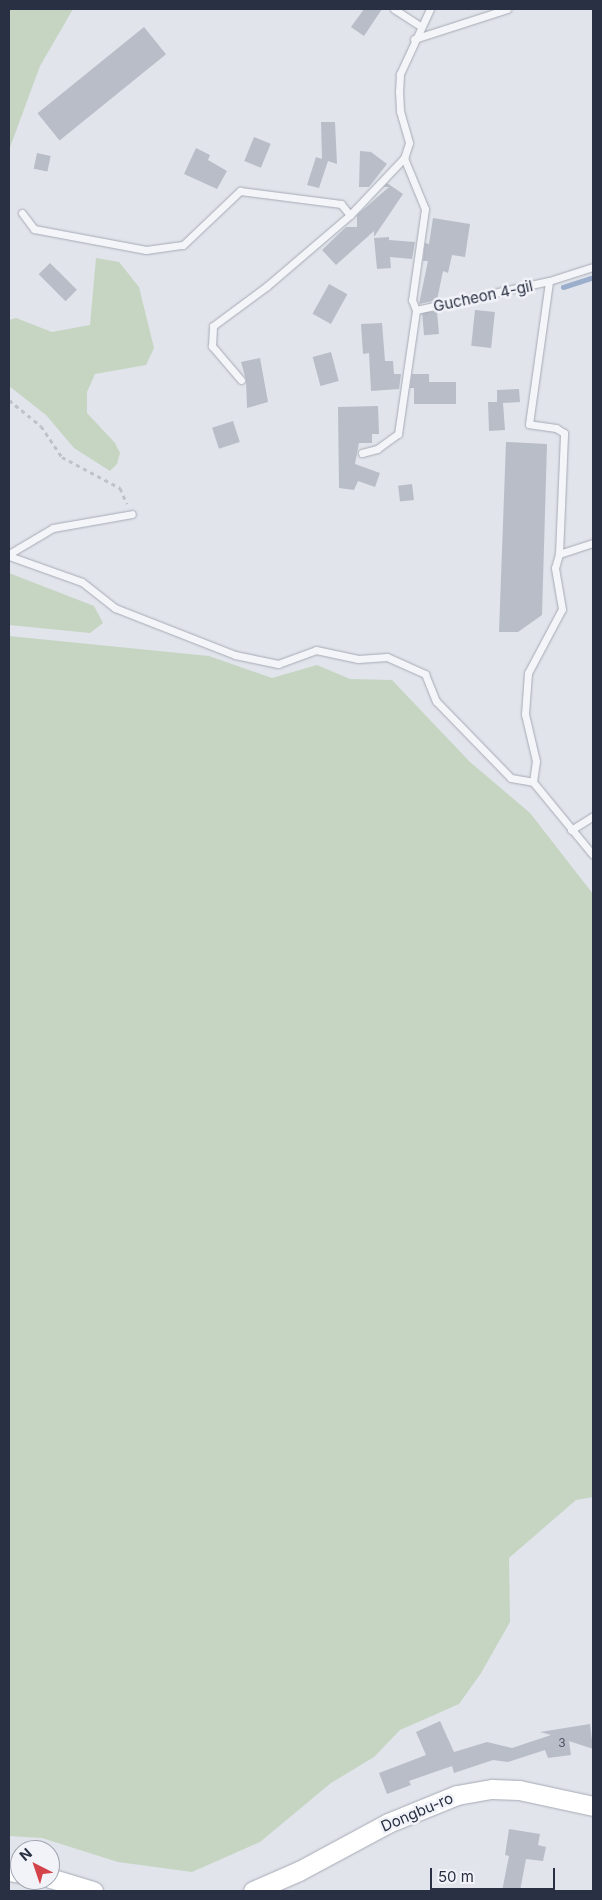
<!DOCTYPE html>
<style>
body{margin:0}
#map{position:relative;width:602px;height:1900px;overflow:hidden;background:#e1e4eb;font-family:Inter,sans-serif}
div>[style]{position:absolute}
.green>*{inset:0;background:#c5d5c2}
.stream>*{height:5px;margin:-2.5px;padding:0 2.5px;transform-origin:2.5px;border-radius:2.5px;background:#9baecc}
.building>*{inset:0;background:#b8bdc8;transform-origin:0 0}
.path>*{height:3px;margin-top:-1.5px;transform-origin:0;background:repeating-linear-gradient(90deg,#bfc2c9 0 4px,transparent 0 8px)}
.roads{filter:drop-shadow(0 0 1px #a6aab5) drop-shadow(0 0 1px #a6aab5)}
.lane>*{height:7px;margin:-3.5px;padding:0 3.5px;transform-origin:3.5px;border-radius:3.5px;background:#f4f5f8}
.secondary>*{height:19px;margin:-9.5px;padding:0 9.5px;transform-origin:9.5px;border-radius:9.5px;background:#fff}
span{translate:-50% -50%;white-space:nowrap;text-align:center;line-height:1.15;-webkit-text-stroke:5px #f1f3f8;paint-order:stroke}
.number-label{font-size:12px;color:#4d5364}
.number-label span{-webkit-text-stroke-width:0}
.street-label{font-size:15px;color:#293043}
.frame{position:absolute;inset:0;border:10px solid #293043;pointer-events:none}
.north{position:absolute;left:10px;top:1840px;width:50px;height:50px;box-sizing:border-box;background:#f1f3f8;border:1px solid #a1a5b0;border-radius:50%;rotate:319deg;font-size:14px;font-weight:700;line-height:20px;text-align:center;color:#293043}
.north::after{content:'';display:block;margin:auto;width:18px;height:22px;background:#d4424a;clip-path:polygon(50% 0,100% 100%,50% 72%,0 100%)}
.scale{position:absolute;left:430px;top:1868px;width:125px;height:22px;box-sizing:border-box;border:2px solid #293043;border-top:0;padding-left:6px;font-size:15px;line-height:18px;white-space:nowrap;color:#293043;-webkit-text-stroke:4px #f1f3f8;paint-order:stroke}
</style>
<div id="map">
<div class="green">
<i style="clip-path:polygon(9px 9px,73px 9px,40px 66px,9px 150px)"></i>
<i style="clip-path:polygon(96px 258px,119px 262px,139px 287px,154px 348px,146px 365px,95px 374px,87px 392px,87px 413px,115px 443px,120px 453px,117px 464px,110px 471px,74px 448px,46px 415px,9px 386px,9px 320px,16px 318px,52px 332px,90px 325px)"></i>
<i style="clip-path:polygon(9px 573px,94px 606px,103px 623px,90px 633px,9px 625px)"></i>
<i style="clip-path:polygon(9px 636px,209px 656px,272px 678px,317px 665px,350px 679px,392px 680px,470px 762px,530px 813px,593px 894px,593px 1497px,576px 1500px,509px 1558px,510px 1622px,481px 1673px,459px 1704px,400px 1730px,374px 1757px,331px 1783px,260px 1842px,192px 1872px,118px 1862px,42px 1838px,9px 1836px)"></i>
</div>
<div class="stream">
<i style="left:563px;top:287px;width:32px;rotate:-18deg"></i>
</div>
<div class="building">
<i style="clip-path:polygon(364px 9px,382px 9px,364px 36px,351px 27px)"></i>
<i style="left:144px;top:27px;width:35px;height:137px;rotate:51deg"></i>
<i style="clip-path:polygon(321px 122px,335px 122px,337px 164px,328px 161px,319px 188px,307px 185px,316px 157px,322px 159px)"></i>
<i style="left:254px;top:137px;width:18px;height:26px;rotate:22deg"></i>
<i style="clip-path:polygon(196px 148px,210px 155px,208px 160px,227px 171px,217px 189px,184px 174px)"></i>
<i style="clip-path:polygon(360px 151px,371px 152px,387px 164px,369px 187px,359px 187px)"></i>
<i style="left:37px;top:153px;width:14px;height:16px;rotate:12deg"></i>
<i style="clip-path:polygon(387px 183px,403px 194px,374px 237px,374px 231px,336px 265px,322px 250px,346px 227px,357px 227px,357px 215px,389px 187px,384px 187px)"></i>
<i style="clip-path:polygon(433px 218px,470px 224px,465px 257px,452px 255px,448px 273px,443px 271px,437px 300px,419px 304px,428px 261px,423px 261px,425px 243px,429px 244px)"></i>
<i style="clip-path:polygon(389px 237px,389px 240px,415px 242px,412px 259px,390px 257px,391px 268px,377px 269px,374px 238px)"></i>
<i style="left:50px;top:263px;width:38px;height:16px;rotate:45deg"></i>
<i style="left:329px;top:284px;width:21px;height:34px;rotate:29deg"></i>
<i style="left:475px;top:310px;width:20px;height:36px;rotate:6deg"></i>
<i style="left:437px;top:311px;width:23px;height:15px;rotate:85deg"></i>
<i style="clip-path:polygon(382px 323px,385px 361px,393px 361px,394px 374px,401px 374px,399px 389px,371px 391px,369px 353px,363px 354px,361px 324px)"></i>
<i style="left:331px;top:352px;width:30px;height:19px;rotate:75deg"></i>
<i style="clip-path:polygon(260px 358px,268px 402px,247px 408px,246px 380px,241px 362px)"></i>
<i style="clip-path:polygon(412px 374px,429px 374px,429px 382px,456px 382px,456px 404px,414px 404px,414px 388px,410px 388px)"></i>
<i style="clip-path:polygon(519px 389px,520px 402px,503px 403px,505px 430px,489px 431px,488px 402px,497px 402px,497px 390px)"></i>
<i style="clip-path:polygon(378px 406px,379px 434px,372px 434px,372px 443px,359px 443px,355px 464px,380px 473px,375px 487px,358px 481px,354px 490px,339px 488px,338px 407px)"></i>
<i style="left:233px;top:421px;width:22px;height:22px;rotate:72deg"></i>
<i style="clip-path:polygon(506px 442px,547px 444px,542px 615px,518px 632px,499px 632px)"></i>
<i style="left:412px;top:484px;width:16px;height:14px;rotate:83deg"></i>
<i style="clip-path:polygon(440px 1721px,454px 1752px,487px 1742px,512px 1748px,551px 1735px,540px 1732px,590px 1724px,593px 1749px,569px 1741px,571px 1755px,548px 1758px,545px 1750px,508px 1762px,493px 1760px,454px 1773px,452px 1766px,409px 1781px,411px 1785px,387px 1794px,379px 1773px,426px 1755px,416px 1732px)"></i>
<i style="clip-path:polygon(509px 1829px,540px 1834px,538px 1845px,546px 1847px,543px 1861px,526px 1859px,520px 1891px,502px 1891px,509px 1856px,505px 1855px)"></i>
</div>
<div class="path">
<i style="left:9px;top:400px;width:41px;rotate:39.1deg"></i>
<i style="left:41px;top:426px;width:37px;rotate:56deg"></i>
<i style="left:62px;top:457px;width:66px;rotate:28.1deg"></i>
<i style="left:120px;top:488px;width:17px;rotate:66deg"></i>
</div>
<div class="roads">
<div class="lane">
<i style="left:394px;top:9px;width:31px;rotate:33deg"></i>
<i style="left:430px;top:9px;width:72px;rotate:114.8deg"></i>
<i style="left:400px;top:74px;width:17px;rotate:93deg"></i>
<i style="left:399px;top:91px;width:20px;rotate:87deg"></i>
<i style="left:400px;top:111px;width:33px;rotate:74deg"></i>
<i style="left:409px;top:143px;width:16px;rotate:108deg"></i>
<i style="left:404px;top:158px;width:55px;rotate:67.6deg"></i>
<i style="left:425px;top:209px;width:92px;rotate:98.1deg"></i>
<i style="left:412px;top:300px;width:11px;rotate:68deg"></i>
<i style="left:416px;top:310px;width:136px;rotate:-12.3deg"></i>
<i style="left:549px;top:281px;width:46px;rotate:-17.7deg"></i>
<i style="left:414px;top:39px;width:98px;rotate:-17.9deg"></i>
<i style="left:22px;top:213px;width:20px;rotate:53deg"></i>
<i style="left:34px;top:229px;width:114px;rotate:10.6deg"></i>
<i style="left:146px;top:250px;width:37px;rotate:-8deg"></i>
<i style="left:183px;top:245px;width:79px;rotate:-43.5deg"></i>
<i style="left:240px;top:191px;width:102px;rotate:7.3deg"></i>
<i style="left:341px;top:204px;width:14px;rotate:51deg"></i>
<i style="left:241px;top:380px;width:45px;rotate:-130.5deg"></i>
<i style="left:212px;top:346px;width:20px;rotate:-87deg"></i>
<i style="left:213px;top:326px;width:67px;rotate:-36.5deg"></i>
<i style="left:267px;top:286px;width:109px;rotate:-40.5deg"></i>
<i style="left:350px;top:215px;width:79px;rotate:-46.5deg"></i>
<i style="left:362px;top:453px;width:16px;rotate:-15deg"></i>
<i style="left:377px;top:449px;width:26px;rotate:-36deg"></i>
<i style="left:398px;top:434px;width:125px;rotate:-81.7deg"></i>
<i style="left:9px;top:554px;width:51px;rotate:-30.6deg"></i>
<i style="left:53px;top:528px;width:80px;rotate:-10deg"></i>
<i style="left:559px;top:554px;width:36px;rotate:-18deg"></i>
<i style="left:9px;top:556px;width:77px;rotate:19.6deg"></i>
<i style="left:82px;top:582px;width:42px;rotate:38.2deg"></i>
<i style="left:115px;top:608px;width:129px;rotate:21.4deg"></i>
<i style="left:235px;top:655px;width:44px;rotate:11.8deg"></i>
<i style="left:278px;top:664px;width:40px;rotate:-20.2deg"></i>
<i style="left:316px;top:650px;width:43px;rotate:12.1deg"></i>
<i style="left:358px;top:659px;width:29px;rotate:-4deg"></i>
<i style="left:387px;top:657px;width:42px;rotate:24.1deg"></i>
<i style="left:425px;top:674px;width:29px;rotate:68deg"></i>
<i style="left:436px;top:701px;width:107px;rotate:45.8deg"></i>
<i style="left:511px;top:778px;width:22px;rotate:10deg"></i>
<i style="left:533px;top:782px;width:94px;rotate:50.6deg"></i>
<i style="left:533px;top:782px;width:21px;rotate:-82deg"></i>
<i style="left:536px;top:761px;width:48px;rotate:-103.2deg"></i>
<i style="left:525px;top:714px;width:41px;rotate:-85.8deg"></i>
<i style="left:528px;top:673px;width:72px;rotate:-62deg"></i>
<i style="left:562px;top:609px;width:42px;rotate:-99.7deg"></i>
<i style="left:555px;top:568px;width:15px;rotate:-74deg"></i>
<i style="left:559px;top:554px;width:121px;rotate:-87.6deg"></i>
<i style="left:564px;top:433px;width:9px;rotate:-148deg"></i>
<i style="left:556px;top:428px;width:27px;rotate:-172deg"></i>
<i style="left:529px;top:424px;width:144px;rotate:-82deg"></i>
<i style="left:571px;top:830px;width:26px;rotate:-32deg"></i>
</div>
<div class="secondary">
<i style="left:9px;top:1871px;width:11px;rotate:10deg"></i>
<i style="left:50px;top:1878px;width:45px;rotate:16.8deg"></i>
<i style="left:253px;top:1891px;width:50px;rotate:-23.5deg"></i>
<i style="left:299px;top:1871px;width:101px;rotate:-28.3deg"></i>
<i style="left:388px;top:1823px;width:74px;rotate:-22.1deg"></i>
<i style="left:457px;top:1795px;width:36px;rotate:-10deg"></i>
<i style="left:492px;top:1789px;width:27px;rotate:2deg"></i>
<i style="left:519px;top:1790px;width:76px;rotate:12.2deg"></i>
</div>
</div>
<div class="number-label">
<span style="left:562px;top:1743px">3</span>
</div>
<div class="street-label">
<span style="left:483px;top:296px;rotate:-12deg">Gucheon 4-gil</span>
<span style="left:417px;top:1812px;rotate:-23deg">Dongbu-ro</span>
</div>
<div class="frame"></div>
<div class="north">N</div>
<div class="scale">50 m</div>
</div>
